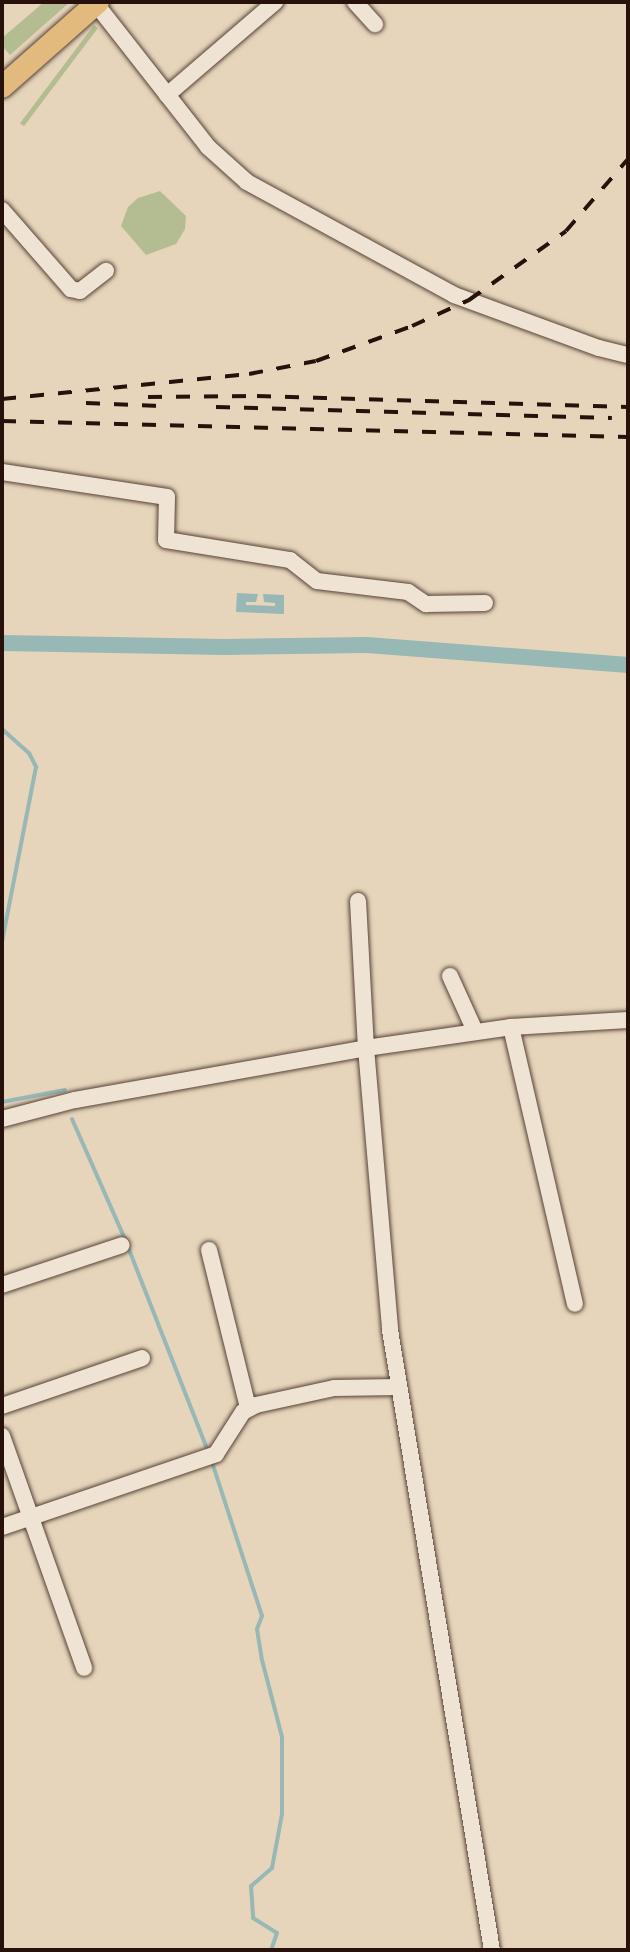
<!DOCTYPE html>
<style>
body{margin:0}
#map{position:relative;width:630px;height:1952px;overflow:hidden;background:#e6d5bb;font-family:"IM FELL DW Pica",serif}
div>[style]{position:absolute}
.green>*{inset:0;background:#b3bd91;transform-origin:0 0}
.water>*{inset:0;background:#97b8b5}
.stream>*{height:4px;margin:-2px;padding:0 2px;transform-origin:2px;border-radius:2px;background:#97b8b5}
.canal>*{height:16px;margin:-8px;padding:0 8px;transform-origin:8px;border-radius:8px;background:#97b8b5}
.roads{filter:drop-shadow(0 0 2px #574236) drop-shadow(0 0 2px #574236)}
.minor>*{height:16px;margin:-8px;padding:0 8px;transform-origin:8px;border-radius:8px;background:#efe4d3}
.major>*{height:22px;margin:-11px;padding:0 11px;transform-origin:11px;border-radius:11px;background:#e3ba7e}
.rail>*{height:4px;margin-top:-2px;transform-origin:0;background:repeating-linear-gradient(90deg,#27110a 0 14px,transparent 0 28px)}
span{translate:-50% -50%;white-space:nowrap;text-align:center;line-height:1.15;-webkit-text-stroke:6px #efe4d3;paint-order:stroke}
.frame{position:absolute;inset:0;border:4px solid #27110a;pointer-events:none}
</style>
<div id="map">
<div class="green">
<i style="clip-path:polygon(44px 2px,70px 2px,10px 55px,2px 46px,2px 38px)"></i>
<i style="left:94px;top:25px;width:5px;height:123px;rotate:37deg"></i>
<i style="clip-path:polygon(160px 191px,186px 216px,185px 229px,176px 244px,146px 255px,121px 226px,128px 207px,138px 198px)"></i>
</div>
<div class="water">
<i style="clip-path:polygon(237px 593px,258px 594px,256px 602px,246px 602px,246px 605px,275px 606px,275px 603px,264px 602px,263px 594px,284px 595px,284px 614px,236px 612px)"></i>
</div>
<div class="stream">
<i style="left:2px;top:729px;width:36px;rotate:42deg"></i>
<i style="left:29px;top:753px;width:16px;rotate:63deg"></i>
<i style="left:36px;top:767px;width:178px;rotate:101deg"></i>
<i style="left:2px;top:1102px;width:64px;rotate:-10.8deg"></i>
<i style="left:72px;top:1119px;width:131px;rotate:66.2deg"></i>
<i style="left:128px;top:1247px;width:219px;rotate:68.6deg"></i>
<i style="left:211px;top:1459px;width:165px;rotate:72deg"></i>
<i style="left:262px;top:1616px;width:14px;rotate:111deg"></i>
<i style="left:257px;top:1629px;width:31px;rotate:81deg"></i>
<i style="left:262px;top:1660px;width:80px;rotate:75.4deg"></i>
<i style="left:282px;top:1737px;width:77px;rotate:90deg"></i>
<i style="left:282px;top:1814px;width:55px;rotate:100.5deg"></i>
<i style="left:272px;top:1868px;width:28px;rotate:139deg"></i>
<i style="left:251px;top:1886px;width:32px;rotate:86deg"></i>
<i style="left:253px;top:1918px;width:28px;rotate:32deg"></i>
<i style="left:277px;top:1933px;width:18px;rotate:109deg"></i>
</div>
<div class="canal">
<i style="left:2px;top:643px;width:223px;rotate:1deg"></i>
<i style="left:225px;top:647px;width:142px;rotate:-0.8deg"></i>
<i style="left:367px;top:645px;width:262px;rotate:4.4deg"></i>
</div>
<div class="roads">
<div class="minor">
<i style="left:355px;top:2px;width:30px;rotate:48deg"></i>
<i style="left:96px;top:4px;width:182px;rotate:51.9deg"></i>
<i style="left:208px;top:147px;width:52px;rotate:41.9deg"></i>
<i style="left:247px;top:182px;width:236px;rotate:28.6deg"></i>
<i style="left:454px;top:295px;width:154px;rotate:20.1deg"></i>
<i style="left:599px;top:348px;width:30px;rotate:14deg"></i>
<i style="left:167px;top:95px;width:143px;rotate:-40.7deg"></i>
<i style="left:2px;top:210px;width:105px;rotate:48.9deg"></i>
<i style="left:71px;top:289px;width:9px;rotate:13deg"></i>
<i style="left:80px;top:291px;width:33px;rotate:-38deg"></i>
<i style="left:2px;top:472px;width:167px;rotate:8.6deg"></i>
<i style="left:167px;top:497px;width:43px;rotate:91.3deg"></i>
<i style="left:166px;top:540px;width:126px;rotate:9.2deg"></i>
<i style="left:290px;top:560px;width:34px;rotate:38deg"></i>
<i style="left:317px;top:581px;width:92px;rotate:6.9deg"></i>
<i style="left:408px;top:592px;width:22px;rotate:34deg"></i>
<i style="left:426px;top:604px;width:59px;rotate:-1deg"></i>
<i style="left:358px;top:901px;width:147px;rotate:86.9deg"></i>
<i style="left:366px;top:1048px;width:283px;rotate:85.1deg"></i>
<i style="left:390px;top:1330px;width:628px;rotate:80.66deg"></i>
<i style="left:450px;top:976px;width:60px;rotate:65.6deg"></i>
<i style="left:511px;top:1027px;width:284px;rotate:77deg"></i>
<i style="left:2px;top:1119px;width:75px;rotate:-14.6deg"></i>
<i style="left:75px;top:1100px;width:296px;rotate:-10.1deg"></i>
<i style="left:366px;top:1048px;width:147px;rotate:-8.2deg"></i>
<i style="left:511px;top:1027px;width:117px;rotate:-3.4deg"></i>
<i style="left:209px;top:1250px;width:163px;rotate:76.1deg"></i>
<i style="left:2px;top:1285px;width:126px;rotate:-18.4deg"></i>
<i style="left:2px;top:1406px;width:148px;rotate:-18.9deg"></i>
<i style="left:2px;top:1436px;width:246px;rotate:70.5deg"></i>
<i style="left:2px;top:1527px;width:226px;rotate:-18.8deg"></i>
<i style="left:216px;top:1454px;width:50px;rotate:-57.3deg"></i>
<i style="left:243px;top:1412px;width:15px;rotate:-28deg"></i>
<i style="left:256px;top:1405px;width:80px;rotate:-12.3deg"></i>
<i style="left:334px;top:1388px;width:65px;rotate:-0.9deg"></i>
</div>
<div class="major">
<i style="left:2px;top:87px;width:128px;rotate:-41.5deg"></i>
</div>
</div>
<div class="rail">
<i style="left:148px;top:397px;width:109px;rotate:-0.5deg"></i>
<i style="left:257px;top:396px;width:371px;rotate:1.7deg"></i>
<i style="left:2px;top:399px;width:248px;rotate:-5.8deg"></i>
<i style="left:249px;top:374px;width:68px;rotate:-11deg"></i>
<i style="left:316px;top:361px;width:102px;rotate:-20deg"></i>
<i style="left:412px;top:326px;width:63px;rotate:-24.5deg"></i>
<i style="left:469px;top:300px;width:119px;rotate:-35.4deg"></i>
<i style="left:566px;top:231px;width:95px;rotate:-49.3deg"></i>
<i style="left:86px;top:403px;width:74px;rotate:2.3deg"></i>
<i style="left:216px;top:407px;width:396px;rotate:1.6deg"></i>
<i style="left:2px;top:421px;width:626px;rotate:1.46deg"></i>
</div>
<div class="frame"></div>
</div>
